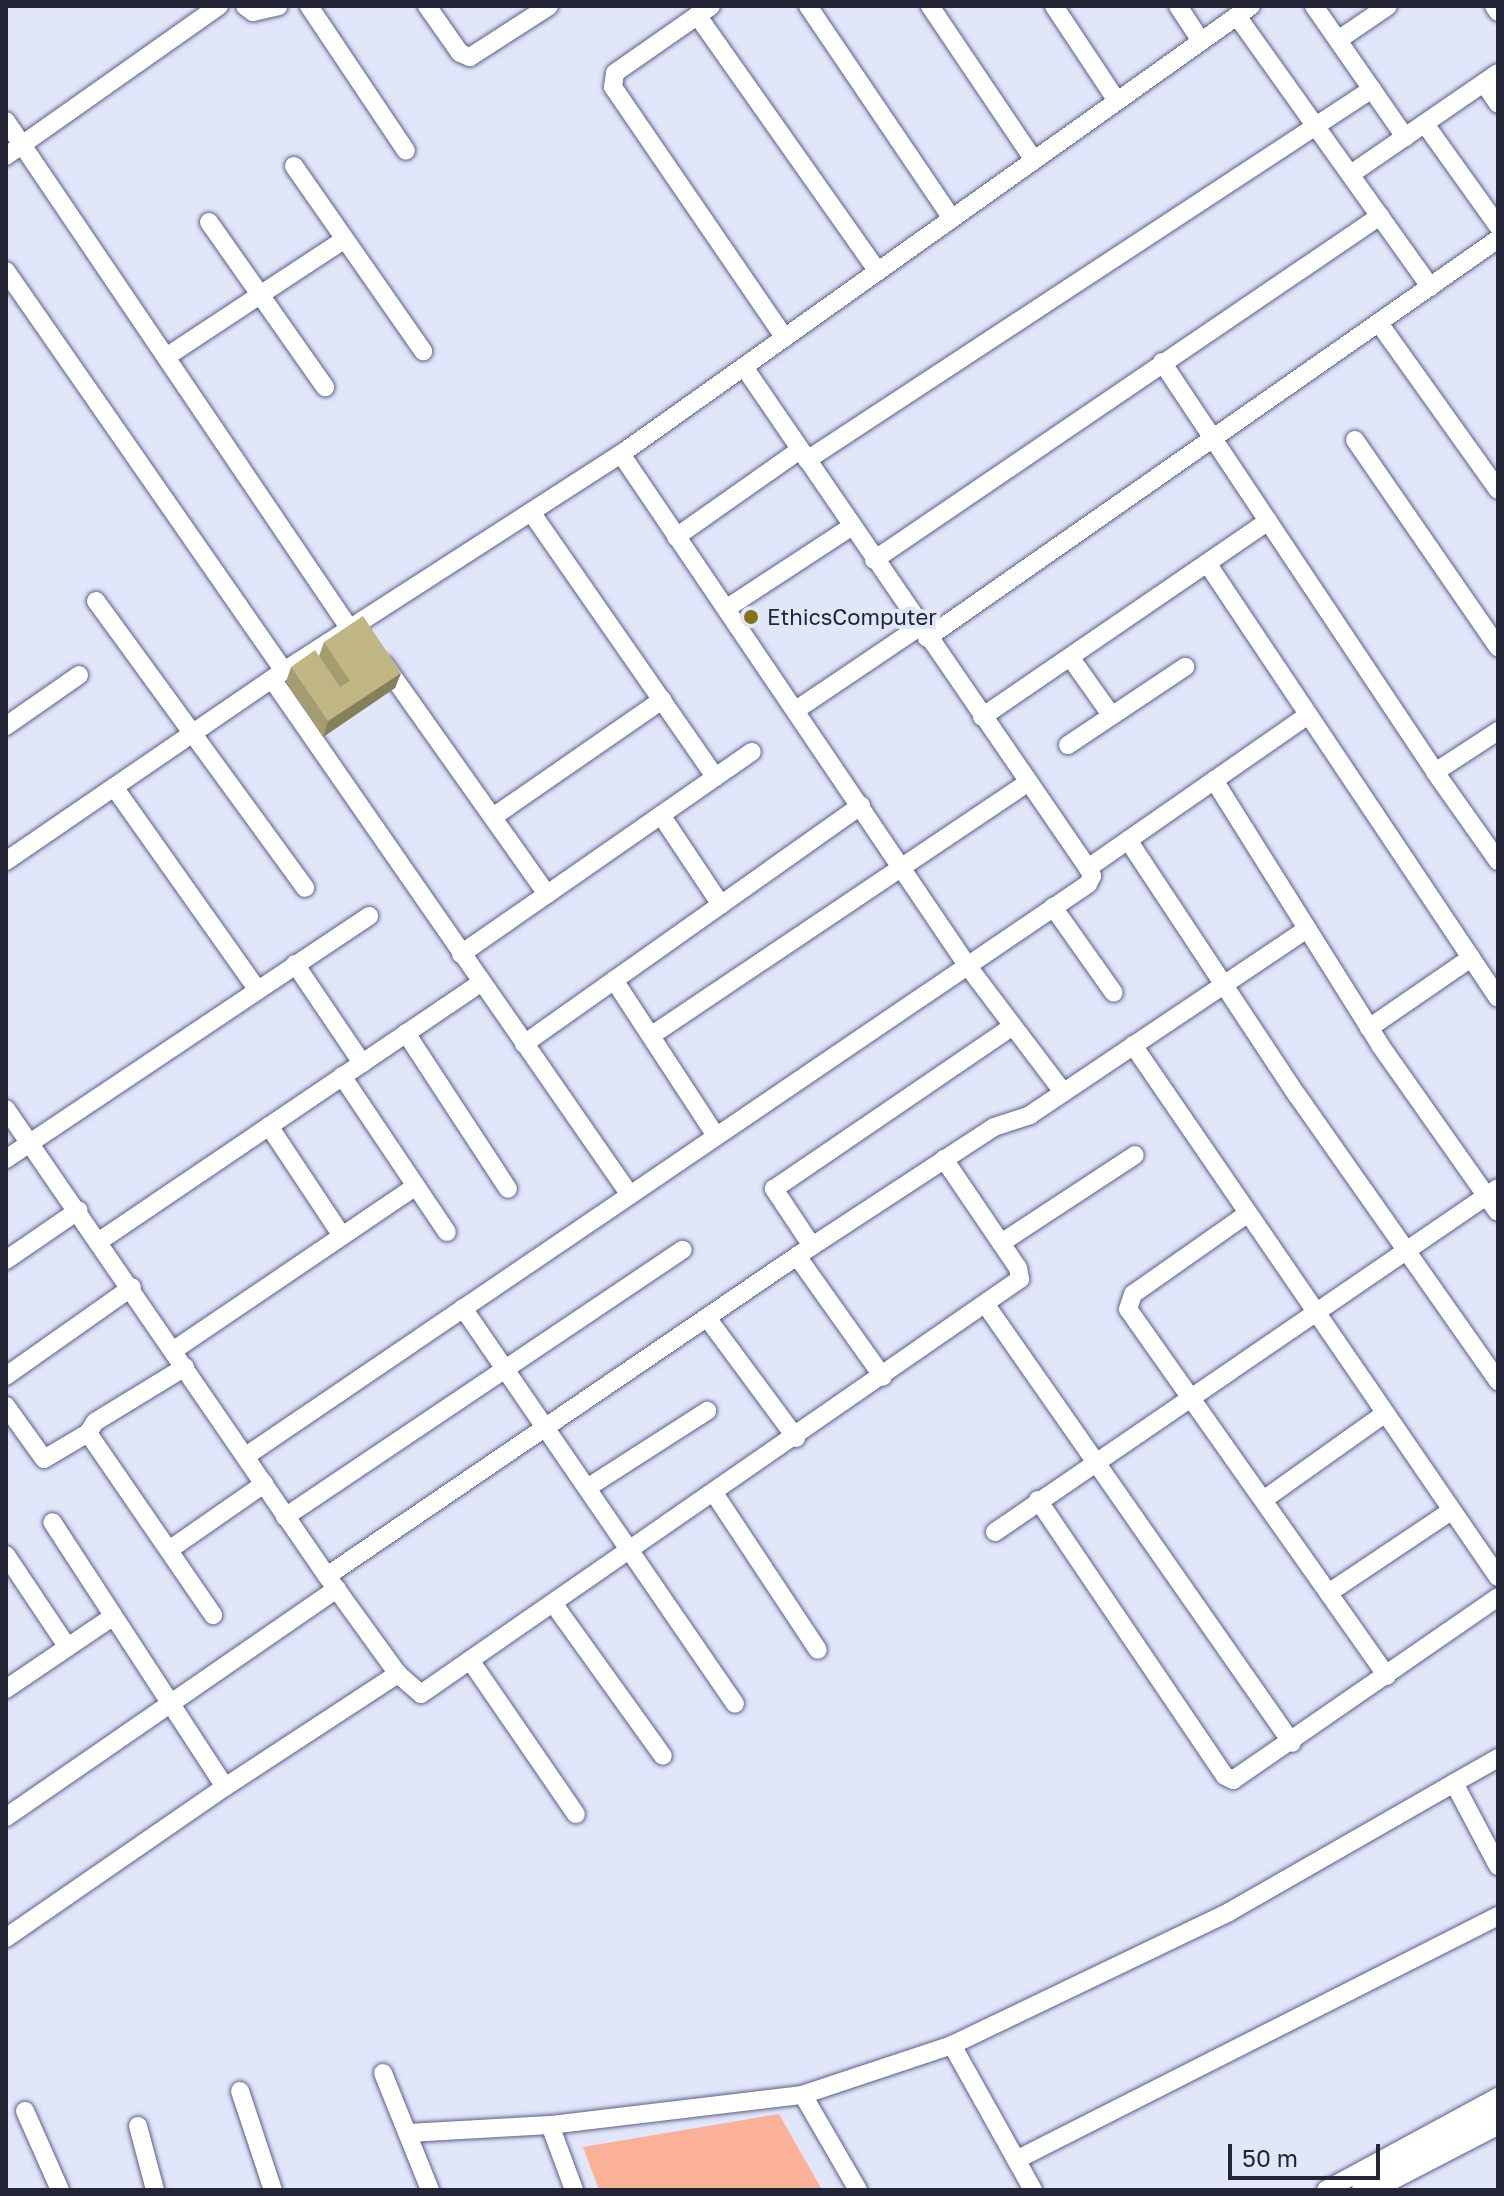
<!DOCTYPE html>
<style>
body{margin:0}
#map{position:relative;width:1504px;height:2196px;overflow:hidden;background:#e2e6fa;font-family:"Golos Text",sans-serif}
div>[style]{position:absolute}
.green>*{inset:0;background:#fbb098}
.roads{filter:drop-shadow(0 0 2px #5a5f89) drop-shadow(0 0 2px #5a5f89)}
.street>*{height:18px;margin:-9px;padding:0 9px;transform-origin:9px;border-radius:9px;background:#fff}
.secondary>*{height:26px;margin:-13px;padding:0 13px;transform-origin:13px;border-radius:13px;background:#fff}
.wall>*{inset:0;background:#a59d72}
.shaded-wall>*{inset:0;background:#867f5c}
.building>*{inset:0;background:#c0b684}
.dots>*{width:22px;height:22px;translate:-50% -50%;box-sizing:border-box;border:4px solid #e2e6fa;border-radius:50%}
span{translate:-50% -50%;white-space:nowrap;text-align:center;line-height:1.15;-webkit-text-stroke:8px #e2e6fa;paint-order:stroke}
.poi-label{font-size:22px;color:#232537}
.left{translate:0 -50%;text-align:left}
.frame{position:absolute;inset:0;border:8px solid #232537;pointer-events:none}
.scale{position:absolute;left:1228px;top:2144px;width:152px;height:36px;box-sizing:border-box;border:4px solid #232537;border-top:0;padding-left:10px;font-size:24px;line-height:28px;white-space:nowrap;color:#232537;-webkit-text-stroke:6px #e2e6fa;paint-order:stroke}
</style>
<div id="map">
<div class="green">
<i style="clip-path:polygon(779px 2114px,822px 2190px,599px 2190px,583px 2147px)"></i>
</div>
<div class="roads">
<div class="street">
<i style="left:245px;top:6px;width:10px;rotate:37deg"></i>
<i style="left:253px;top:12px;width:26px;rotate:-13deg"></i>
<i style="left:309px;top:6px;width:174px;rotate:56.2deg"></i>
<i style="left:427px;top:6px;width:57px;rotate:54.9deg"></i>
<i style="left:460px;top:53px;width:11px;rotate:22deg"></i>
<i style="left:470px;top:57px;width:94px;rotate:-32.8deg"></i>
<i style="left:711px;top:6px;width:117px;rotate:145.1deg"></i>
<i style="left:615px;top:73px;width:14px;rotate:98deg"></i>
<i style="left:613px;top:87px;width:304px;rotate:55.6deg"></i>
<i style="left:808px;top:6px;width:257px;rotate:55.9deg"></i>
<i style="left:930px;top:6px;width:186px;rotate:56deg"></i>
<i style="left:1054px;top:6px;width:114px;rotate:56.4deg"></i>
<i style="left:1178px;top:6px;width:42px;rotate:56.7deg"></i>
<i style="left:1314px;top:6px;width:160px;rotate:55.2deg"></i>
<i style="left:1494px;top:6px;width:7px;rotate:56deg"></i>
<i style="left:697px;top:15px;width:314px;rotate:54.8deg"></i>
<i style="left:1237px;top:16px;width:333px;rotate:54.5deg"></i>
<i style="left:1338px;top:40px;width:60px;rotate:-34.2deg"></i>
<i style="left:1484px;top:83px;width:25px;rotate:56deg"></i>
<i style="left:6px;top:121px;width:614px;rotate:55.9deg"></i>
<i style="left:1425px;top:124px;width:125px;rotate:54.4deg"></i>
<i style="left:6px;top:156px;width:261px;rotate:-35.2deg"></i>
<i style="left:294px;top:166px;width:226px;rotate:55.1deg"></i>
<i style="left:1351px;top:174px;width:178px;rotate:-34.5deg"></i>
<i style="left:209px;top:222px;width:202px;rotate:54.9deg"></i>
<i style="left:6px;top:271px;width:487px;rotate:55.2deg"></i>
<i style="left:1379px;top:323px;width:205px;rotate:54.5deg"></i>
<i style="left:166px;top:357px;width:214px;rotate:-33.4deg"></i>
<i style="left:1162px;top:362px;width:493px;rotate:56.3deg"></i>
<i style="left:744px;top:367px;width:608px;rotate:55.53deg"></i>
<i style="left:1355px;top:440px;width:252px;rotate:55.4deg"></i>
<i style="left:621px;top:454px;width:617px;rotate:55.9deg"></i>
<i style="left:967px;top:965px;width:159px;rotate:52.9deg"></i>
<i style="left:807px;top:460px;width:676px;rotate:-33.29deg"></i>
<i style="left:531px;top:512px;width:323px;rotate:55.2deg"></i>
<i style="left:676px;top:537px;width:151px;rotate:-35.1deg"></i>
<i style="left:874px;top:560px;width:612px;rotate:-34.21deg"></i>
<i style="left:1207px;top:563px;width:523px;rotate:56.22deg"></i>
<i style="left:96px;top:601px;width:355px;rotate:53.9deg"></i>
<i style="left:727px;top:608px;width:148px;rotate:-33.2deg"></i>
<i style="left:927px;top:638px;width:697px;rotate:-34.94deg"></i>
<i style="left:1070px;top:657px;width:72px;rotate:54.6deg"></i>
<i style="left:384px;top:664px;width:282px;rotate:54.7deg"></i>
<i style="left:272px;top:679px;width:628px;rotate:55.25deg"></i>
<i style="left:796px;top:710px;width:148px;rotate:-34deg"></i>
<i style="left:982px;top:717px;width:347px;rotate:-34.4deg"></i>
<i style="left:6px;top:726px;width:89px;rotate:-34.9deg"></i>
<i style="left:1498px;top:731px;width:75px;rotate:146.9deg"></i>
<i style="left:1435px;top:772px;width:109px;rotate:54.7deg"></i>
<i style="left:1068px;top:745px;width:141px;rotate:-33.7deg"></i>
<i style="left:1214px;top:780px;width:313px;rotate:57.9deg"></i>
<i style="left:1380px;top:1045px;width:204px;rotate:54.8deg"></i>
<i style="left:114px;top:787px;width:247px;rotate:54.7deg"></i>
<i style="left:661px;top:815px;width:108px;rotate:56.3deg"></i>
<i style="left:493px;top:817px;width:206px;rotate:-34.7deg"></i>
<i style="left:1128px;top:840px;width:306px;rotate:56.5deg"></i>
<i style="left:1297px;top:1095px;width:350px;rotate:54.9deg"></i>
<i style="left:6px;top:861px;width:337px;rotate:-34.4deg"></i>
<i style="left:284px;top:671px;width:401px;rotate:-32.8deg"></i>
<i style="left:621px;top:454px;width:773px;rotate:-35.42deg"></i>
<i style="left:1053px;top:907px;width:105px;rotate:54.7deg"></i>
<i style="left:461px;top:954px;width:354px;rotate:-34.8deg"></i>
<i style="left:295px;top:964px;width:120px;rotate:55.9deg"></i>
<i style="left:614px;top:980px;width:186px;rotate:56.8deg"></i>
<i style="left:1369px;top:1028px;width:124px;rotate:-34.5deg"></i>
<i style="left:406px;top:1033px;width:186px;rotate:56.8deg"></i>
<i style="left:652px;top:1035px;width:453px;rotate:-33.9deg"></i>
<i style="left:524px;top:1044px;width:413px;rotate:-35.3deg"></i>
<i style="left:1133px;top:1045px;width:645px;rotate:55.55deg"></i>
<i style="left:342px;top:1076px;width:188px;rotate:56.1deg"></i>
<i style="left:6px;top:1109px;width:567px;rotate:55.5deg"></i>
<i style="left:327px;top:1576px;width:121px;rotate:54.1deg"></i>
<i style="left:398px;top:1674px;width:30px;rotate:41deg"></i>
<i style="left:421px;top:1694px;width:729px;rotate:-34.72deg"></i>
<i style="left:1020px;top:1279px;width:11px;rotate:-100deg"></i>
<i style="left:1018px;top:1268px;width:132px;rotate:-124.2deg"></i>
<i style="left:269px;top:1126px;width:132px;rotate:56.4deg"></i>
<i style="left:6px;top:1159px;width:437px;rotate:-33.8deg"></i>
<i style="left:1247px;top:1214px;width:139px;rotate:144.9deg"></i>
<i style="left:1133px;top:1294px;width:16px;rotate:108deg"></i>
<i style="left:1128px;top:1309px;width:449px;rotate:54.8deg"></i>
<i style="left:101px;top:1240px;width:459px;rotate:-34.1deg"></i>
<i style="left:1001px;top:1243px;width:160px;rotate:-33.3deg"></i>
<i style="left:812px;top:1246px;width:69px;rotate:-123.7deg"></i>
<i style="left:774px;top:1189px;width:289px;rotate:-34.3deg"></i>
<i style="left:797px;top:1256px;width:148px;rotate:54.6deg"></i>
<i style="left:6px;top:1260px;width:88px;rotate:-34.4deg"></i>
<i style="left:986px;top:1305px;width:534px;rotate:55.06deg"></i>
<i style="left:463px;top:1308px;width:480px;rotate:55.5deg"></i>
<i style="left:708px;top:1319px;width:148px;rotate:53.5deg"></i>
<i style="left:174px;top:1350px;width:292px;rotate:-34.1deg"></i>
<i style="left:185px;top:1367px;width:105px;rotate:148.6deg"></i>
<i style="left:95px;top:1422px;width:13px;rotate:122deg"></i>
<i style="left:88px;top:1433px;width:221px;rotate:55.5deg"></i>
<i style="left:6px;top:1376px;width:154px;rotate:-35.2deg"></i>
<i style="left:6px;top:1406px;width:65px;rotate:54.4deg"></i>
<i style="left:44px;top:1459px;width:51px;rotate:-30.6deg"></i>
<i style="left:246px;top:1456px;width:1018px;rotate:-34.19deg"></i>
<i style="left:1088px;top:884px;width:9px;rotate:-63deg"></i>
<i style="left:1092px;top:876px;width:9px;rotate:-117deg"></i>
<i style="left:1088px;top:868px;width:268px;rotate:-34.8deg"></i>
<i style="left:587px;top:1488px;width:143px;rotate:-32.7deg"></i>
<i style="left:714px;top:1493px;width:188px;rotate:56.5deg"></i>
<i style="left:1266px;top:1498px;width:145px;rotate:-35.4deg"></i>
<i style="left:1038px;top:1500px;width:333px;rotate:55.9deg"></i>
<i style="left:1225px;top:1776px;width:9px;rotate:27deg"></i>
<i style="left:1233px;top:1780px;width:322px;rotate:-34.6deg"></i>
<i style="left:285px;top:1517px;width:479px;rotate:-33.9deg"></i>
<i style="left:995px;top:1532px;width:609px;rotate:-34.37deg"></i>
<i style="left:169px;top:1550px;width:116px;rotate:-34.8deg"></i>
<i style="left:6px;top:1555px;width:110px;rotate:56.2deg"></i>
<i style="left:327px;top:1576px;width:569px;rotate:-34.25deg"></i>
<i style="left:797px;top:1256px;width:235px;rotate:-33.2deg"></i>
<i style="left:994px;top:1127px;width:38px;rotate:-18deg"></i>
<i style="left:1030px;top:1115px;width:334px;rotate:-33.9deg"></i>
<i style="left:1330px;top:1592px;width:146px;rotate:-33.8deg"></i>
<i style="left:553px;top:1603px;width:188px;rotate:54.3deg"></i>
<i style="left:470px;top:1660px;width:187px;rotate:55.5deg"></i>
<i style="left:6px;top:1689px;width:127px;rotate:-34.1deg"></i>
<i style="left:1454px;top:1783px;width:51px;rotate:-29.6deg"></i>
<i style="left:225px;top:1787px;width:207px;rotate:-33.2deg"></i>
<i style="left:6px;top:1817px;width:402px;rotate:-34.6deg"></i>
<i style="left:6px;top:1938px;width:266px;rotate:-34.6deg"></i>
<i style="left:225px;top:1787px;width:316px;rotate:-123.1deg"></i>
<i style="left:952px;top:2045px;width:166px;rotate:60.8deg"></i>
<i style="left:383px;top:2073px;width:126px;rotate:68.1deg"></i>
<i style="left:240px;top:2091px;width:104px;rotate:71.6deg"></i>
<i style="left:803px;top:2095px;width:110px;rotate:59.9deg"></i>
<i style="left:25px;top:2111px;width:86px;rotate:66.1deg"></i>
<i style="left:550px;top:2125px;width:69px;rotate:69.7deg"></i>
<i style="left:138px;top:2126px;width:66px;rotate:75.1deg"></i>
<i style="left:408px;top:2133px;width:142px;rotate:-3.2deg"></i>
<i style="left:550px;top:2125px;width:254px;rotate:-6.8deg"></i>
<i style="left:802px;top:2095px;width:158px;rotate:-18.4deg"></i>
<i style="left:952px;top:2045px;width:307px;rotate:-25.6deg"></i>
<i style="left:1229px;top:1912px;width:259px;rotate:-29.8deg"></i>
<i style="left:1454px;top:1783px;width:94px;rotate:62.1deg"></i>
<i style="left:1016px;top:2160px;width:540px;rotate:-26.85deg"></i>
<i style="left:1326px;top:2190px;width:196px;rotate:-28.4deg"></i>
</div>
<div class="secondary">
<i style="left:1365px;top:2190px;width:150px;rotate:-27.4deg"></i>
</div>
</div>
<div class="wall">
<i style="clip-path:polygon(324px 642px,401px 673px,395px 688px,323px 737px,286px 682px,291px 667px,319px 656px)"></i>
</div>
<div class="shaded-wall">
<i style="clip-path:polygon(401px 673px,395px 688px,323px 737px,328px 721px)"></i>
</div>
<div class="building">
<i style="clip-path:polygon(363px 616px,401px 673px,328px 721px,291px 667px,315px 650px,340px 687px,350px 681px,324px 642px)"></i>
</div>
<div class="dots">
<i style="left:751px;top:617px;background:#847315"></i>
</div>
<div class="poi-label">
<span class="left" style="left:767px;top:617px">EthicsComputer</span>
</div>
<div class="frame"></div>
<div class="scale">50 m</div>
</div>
